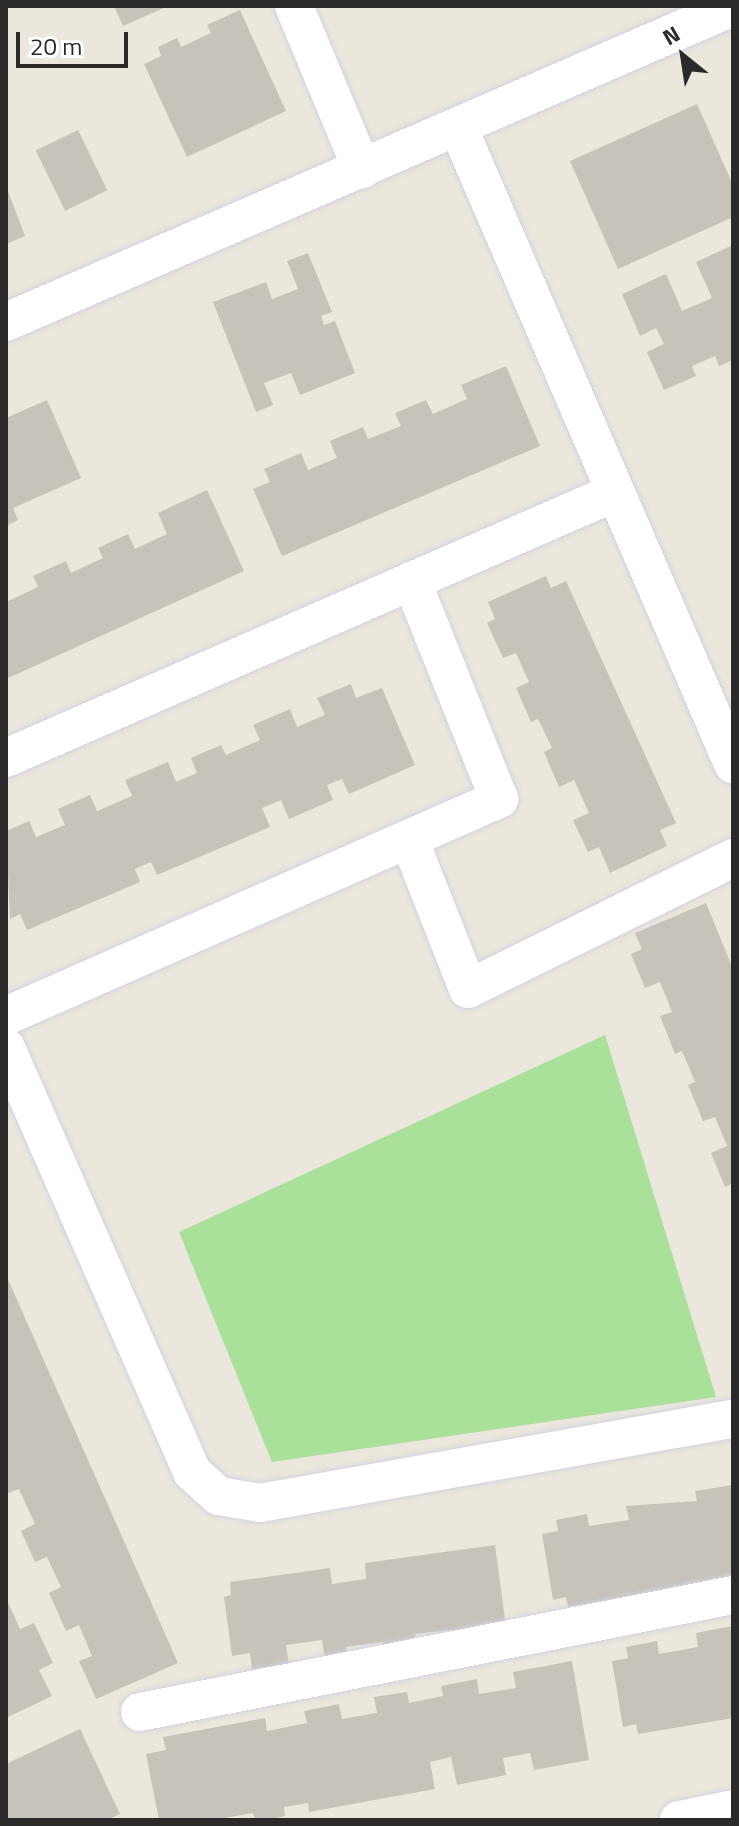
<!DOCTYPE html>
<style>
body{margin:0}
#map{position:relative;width:739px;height:1826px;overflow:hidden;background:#ebe7dc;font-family:"Titillium Web",sans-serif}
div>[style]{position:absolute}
.green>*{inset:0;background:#a9e09a}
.building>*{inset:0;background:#c7c3bb;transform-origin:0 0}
.roads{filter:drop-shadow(0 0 2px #d1d2e2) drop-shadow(0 0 2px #d1d2e2)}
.street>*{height:38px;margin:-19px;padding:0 19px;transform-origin:19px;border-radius:19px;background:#fff}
span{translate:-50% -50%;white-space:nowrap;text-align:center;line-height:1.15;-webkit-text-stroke:6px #fff;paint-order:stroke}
.frame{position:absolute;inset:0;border:8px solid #2a2a2a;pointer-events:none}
.north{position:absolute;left:643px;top:16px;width:80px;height:80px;-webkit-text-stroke:6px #fff;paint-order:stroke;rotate:330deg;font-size:22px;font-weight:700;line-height:32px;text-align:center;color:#2a2a2a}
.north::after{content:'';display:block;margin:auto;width:28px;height:36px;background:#2a2a2a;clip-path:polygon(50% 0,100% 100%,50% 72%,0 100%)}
.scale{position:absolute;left:16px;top:32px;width:112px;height:36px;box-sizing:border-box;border:4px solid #2a2a2a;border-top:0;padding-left:10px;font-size:24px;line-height:28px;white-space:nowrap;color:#2a2a2a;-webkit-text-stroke:6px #fff;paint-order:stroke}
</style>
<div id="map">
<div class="green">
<i style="clip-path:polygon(605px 1035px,716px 1397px,272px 1462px,179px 1232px)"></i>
</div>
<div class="building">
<i style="clip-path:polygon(114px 6px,168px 6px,123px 26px)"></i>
<i style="clip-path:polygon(240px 10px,286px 111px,187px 157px,144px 64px,161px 56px,158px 47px,177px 38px,181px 47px,211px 33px,207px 25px)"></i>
<i style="clip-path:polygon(697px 104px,733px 185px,733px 217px,618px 269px,570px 161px)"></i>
<i style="left:78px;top:130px;width:67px;height:47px;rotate:64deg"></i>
<i style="clip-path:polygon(6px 186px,25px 236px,6px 244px)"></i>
<i style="clip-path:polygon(733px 245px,733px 360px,719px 366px,715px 356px,692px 366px,696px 376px,664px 390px,647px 352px,664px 344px,656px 328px,640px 336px,622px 294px,666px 274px,682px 311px,712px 298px,696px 262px)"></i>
<i style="clip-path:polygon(308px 253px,332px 312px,321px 316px,324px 325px,335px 321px,355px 373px,300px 395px,291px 373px,264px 383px,273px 405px,256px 412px,213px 302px,266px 282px,272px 299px,298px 289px,287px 261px)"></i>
<i style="clip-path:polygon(506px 366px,540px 446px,282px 556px,253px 489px,270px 482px,264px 469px,301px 453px,308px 470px,337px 458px,330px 441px,363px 427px,368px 439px,401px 426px,395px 413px,426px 400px,433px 414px,467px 399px,461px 385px)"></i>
<i style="clip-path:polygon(47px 400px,81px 478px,13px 508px,18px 520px,6px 526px,6px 418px)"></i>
<i style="clip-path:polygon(207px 490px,244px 571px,6px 679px,6px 602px,38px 587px,33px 576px,66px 561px,71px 573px,103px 558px,98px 548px,128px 534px,135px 549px,167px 534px,158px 513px)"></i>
<i style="clip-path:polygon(546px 576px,551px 588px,566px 581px,676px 823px,660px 830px,667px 846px,610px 873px,599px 847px,588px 852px,573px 820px,589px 813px,574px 780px,559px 787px,544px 752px,552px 748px,538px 719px,531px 722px,516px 688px,529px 682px,516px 653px,503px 658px,487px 623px,495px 619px,488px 602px)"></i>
<i style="clip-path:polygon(351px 684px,356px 698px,382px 688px,415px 765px,349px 794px,342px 779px,327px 785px,333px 800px,289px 819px,281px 800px,262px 808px,270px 827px,157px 875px,151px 862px,135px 869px,140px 882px,27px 930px,20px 914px,10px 919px,6px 831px,29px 821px,36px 837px,65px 825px,58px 809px,90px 795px,97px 811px,132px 796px,125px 780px,168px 762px,176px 782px,197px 773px,191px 758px,221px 745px,226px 755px,260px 740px,253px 725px,290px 709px,297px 727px,325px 715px,317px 698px)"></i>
<i style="clip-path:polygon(706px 903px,733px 969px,733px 1183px,725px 1187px,711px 1153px,727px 1146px,715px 1117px,703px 1121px,688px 1085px,695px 1082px,682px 1051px,675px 1054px,660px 1016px,672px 1012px,660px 982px,645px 988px,631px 954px,642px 949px,635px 933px)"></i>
<i style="clip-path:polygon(6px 1275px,178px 1663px,96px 1699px,79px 1661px,92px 1656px,79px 1625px,66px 1631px,49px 1593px,61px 1587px,47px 1557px,35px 1562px,21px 1531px,35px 1524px,19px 1489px,6px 1494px)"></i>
<i style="clip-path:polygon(733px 1485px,733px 1579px,568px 1607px,566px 1597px,553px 1600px,542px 1534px,558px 1531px,556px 1520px,587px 1514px,589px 1526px,629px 1520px,626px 1506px,697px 1501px,695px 1491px)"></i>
<i style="clip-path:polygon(495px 1545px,507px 1634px,455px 1641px,453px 1630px,415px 1634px,416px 1647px,384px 1651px,383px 1642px,346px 1647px,348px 1656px,325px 1659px,322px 1640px,286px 1645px,289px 1664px,252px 1669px,250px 1653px,232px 1656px,224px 1597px,231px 1595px,230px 1582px,330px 1568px,332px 1584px,366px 1579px,365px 1563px)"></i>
<i style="clip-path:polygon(6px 1598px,20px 1629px,34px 1623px,53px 1663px,39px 1670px,52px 1696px,6px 1718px)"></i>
<i style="clip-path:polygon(732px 1626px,733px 1718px,638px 1734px,636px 1724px,623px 1727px,612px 1661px,628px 1658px,626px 1647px,657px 1641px,659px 1654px,698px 1647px,696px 1633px)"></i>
<i style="clip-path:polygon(572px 1661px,589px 1760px,534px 1770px,530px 1753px,503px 1758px,506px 1775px,457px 1785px,451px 1757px,430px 1762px,435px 1789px,309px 1812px,308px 1803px,284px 1807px,285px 1816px,265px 1820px,255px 1820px,253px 1813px,213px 1820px,159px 1820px,146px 1754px,166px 1750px,163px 1737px,265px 1718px,267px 1731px,307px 1723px,304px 1711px,339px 1704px,342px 1719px,377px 1713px,374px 1697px,407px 1692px,409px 1703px,443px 1696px,441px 1686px,477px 1679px,479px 1694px,516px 1688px,513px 1672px)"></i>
<i style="clip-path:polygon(80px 1729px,120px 1814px,107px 1820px,6px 1820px,6px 1764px)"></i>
</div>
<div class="roads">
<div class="street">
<i style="left:294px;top:6px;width:177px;rotate:67.4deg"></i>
<i style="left:458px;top:127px;width:694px;rotate:66.65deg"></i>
<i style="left:6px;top:322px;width:792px;rotate:-23.43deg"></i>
<i style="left:6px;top:758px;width:665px;rotate:-23.56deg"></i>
<i style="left:409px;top:839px;width:161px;rotate:68.5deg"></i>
<i style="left:468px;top:989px;width:296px;rotate:-26.3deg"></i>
<i style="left:6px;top:1016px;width:539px;rotate:-23.76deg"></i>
<i style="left:499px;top:799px;width:235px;rotate:-111.8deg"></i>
<i style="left:6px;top:1048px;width:463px;rotate:66.3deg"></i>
<i style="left:192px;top:1472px;width:36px;rotate:42deg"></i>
<i style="left:219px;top:1496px;width:42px;rotate:9.7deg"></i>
<i style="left:260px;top:1503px;width:480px;rotate:-10.1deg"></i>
<i style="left:140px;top:1712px;width:604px;rotate:-11.16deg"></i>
<i style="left:679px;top:1820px;width:55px;rotate:-11.5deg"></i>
</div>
</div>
<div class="frame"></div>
<div class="north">N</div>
<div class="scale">20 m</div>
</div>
